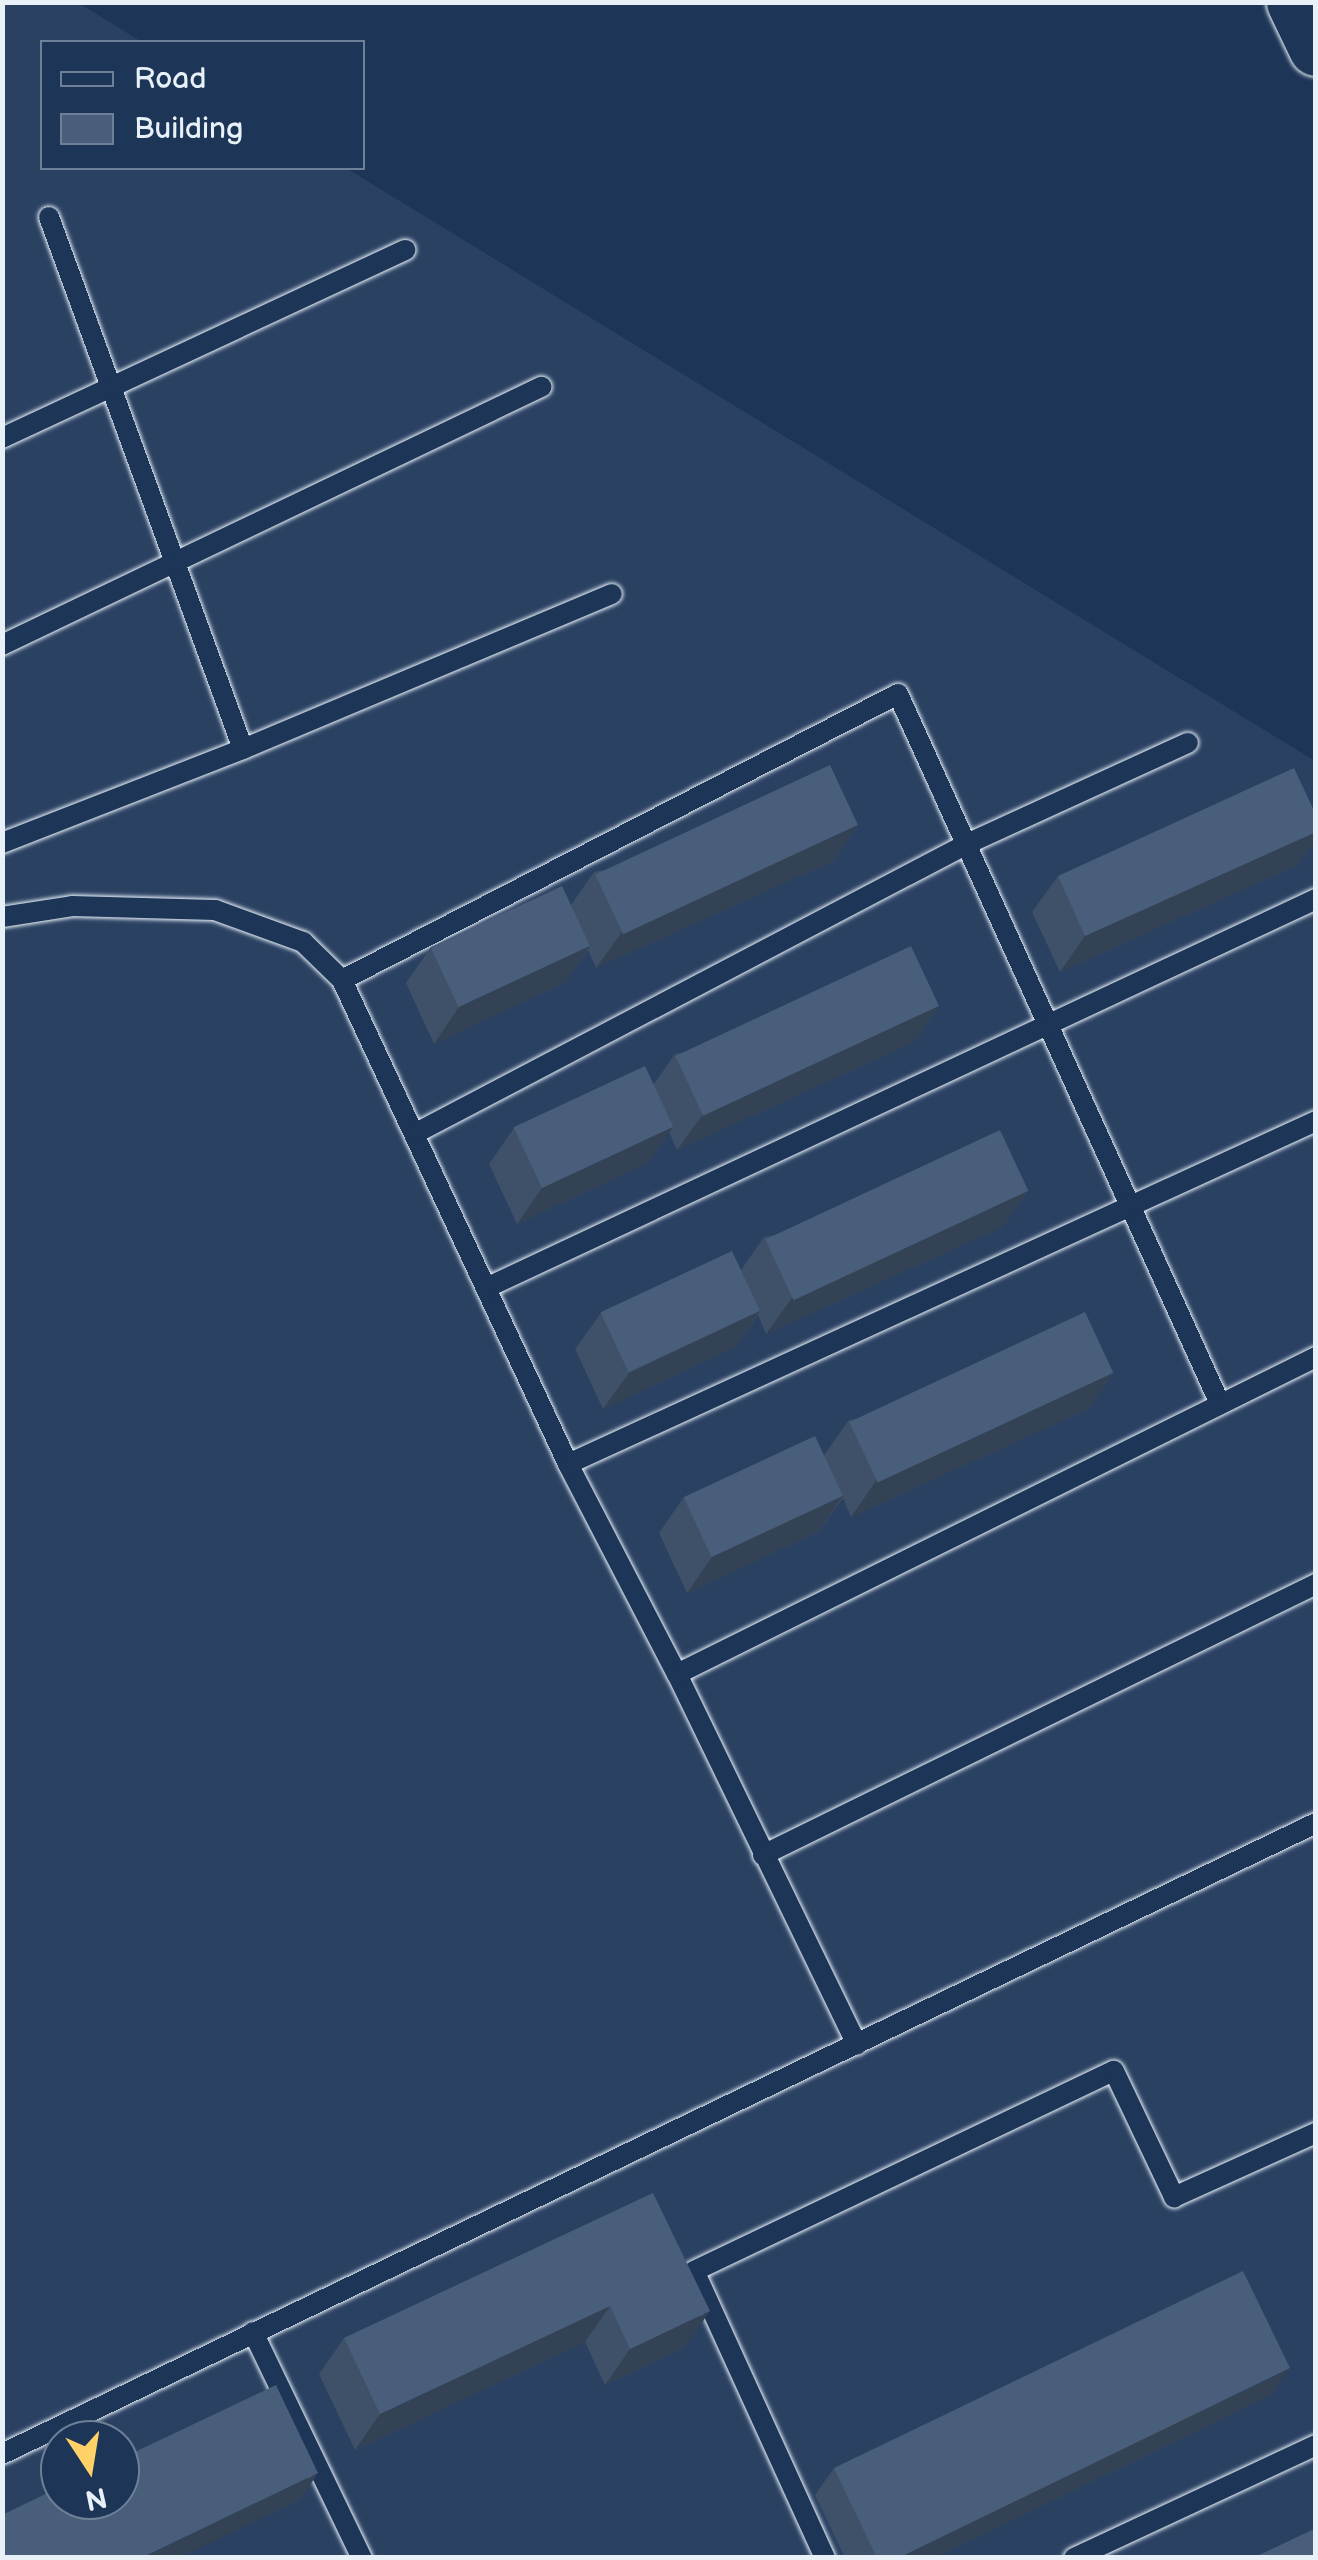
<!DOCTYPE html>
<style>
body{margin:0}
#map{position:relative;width:1318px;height:2560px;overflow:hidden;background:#1d3557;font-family:"Balsamiq Sans",sans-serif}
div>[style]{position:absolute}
.built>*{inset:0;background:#2a4162}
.roads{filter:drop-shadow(0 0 2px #e8f1f8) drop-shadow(0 0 2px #e8f1f8)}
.lane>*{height:20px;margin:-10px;padding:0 10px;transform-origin:10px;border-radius:10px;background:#1d3557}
.secondary>*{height:55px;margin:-27.5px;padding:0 27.5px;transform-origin:27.5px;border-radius:27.5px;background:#1d3557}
.wall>*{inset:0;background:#3f5169}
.shaded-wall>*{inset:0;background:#334255}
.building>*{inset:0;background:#495e7a;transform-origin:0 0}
span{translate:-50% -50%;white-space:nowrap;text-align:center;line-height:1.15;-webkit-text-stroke:10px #1d3557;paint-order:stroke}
.frame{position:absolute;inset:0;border:5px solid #e8f1f8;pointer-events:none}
.legend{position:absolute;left:40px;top:40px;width:325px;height:130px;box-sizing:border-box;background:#1d3557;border:2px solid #6e8097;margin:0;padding:12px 18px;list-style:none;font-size:30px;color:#e8f1f8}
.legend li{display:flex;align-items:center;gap:20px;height:50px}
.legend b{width:50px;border:2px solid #6e8097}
.north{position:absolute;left:40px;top:2420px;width:100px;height:100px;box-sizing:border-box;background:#1d3557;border:2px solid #6e8097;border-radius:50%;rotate:168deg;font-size:28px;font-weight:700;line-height:40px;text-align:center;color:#e8f1f8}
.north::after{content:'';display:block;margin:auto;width:35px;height:45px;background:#ffd166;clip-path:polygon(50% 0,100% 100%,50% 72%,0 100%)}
</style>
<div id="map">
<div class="built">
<i style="clip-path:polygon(evenodd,77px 2px,142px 42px,42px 42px,42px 168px,346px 168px,1315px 761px,1316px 2557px,3px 2558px,2px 3px,77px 2px,60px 2440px,120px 2440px,120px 2500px,60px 2500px,60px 2440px)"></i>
</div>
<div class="roads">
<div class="lane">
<i style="left:49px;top:217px;width:566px;rotate:69.97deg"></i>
<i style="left:2px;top:438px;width:445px;rotate:-25deg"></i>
<i style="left:2px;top:645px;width:598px;rotate:-25.58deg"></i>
<i style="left:2px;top:843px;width:259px;rotate:-21.3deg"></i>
<i style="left:243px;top:749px;width:400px;rotate:-22.8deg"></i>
<i style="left:2px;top:917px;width:71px;rotate:-8.9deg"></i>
<i style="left:72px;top:906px;width:143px;rotate:1.6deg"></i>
<i style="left:215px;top:910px;width:94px;rotate:20deg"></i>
<i style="left:303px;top:942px;width:54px;rotate:44.3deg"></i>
<i style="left:342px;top:980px;width:534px;rotate:64.97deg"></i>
<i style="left:568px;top:1464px;width:237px;rotate:62.6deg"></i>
<i style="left:677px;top:1674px;width:412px;rotate:64.1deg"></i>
<i style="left:342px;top:980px;width:625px;rotate:-27.22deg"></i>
<i style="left:898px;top:694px;width:780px;rotate:65.6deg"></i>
<i style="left:416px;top:1133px;width:622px;rotate:-27.68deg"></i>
<i style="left:967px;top:844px;width:243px;rotate:-24.6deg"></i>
<i style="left:486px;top:1288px;width:917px;rotate:-25.11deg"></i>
<i style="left:568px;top:1464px;width:823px;rotate:-24.63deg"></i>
<i style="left:677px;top:1674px;width:713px;rotate:-26.39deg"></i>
<i style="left:763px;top:1855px;width:616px;rotate:-26.11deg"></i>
<i style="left:253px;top:2332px;width:251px;rotate:64.3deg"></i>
<i style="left:2px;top:2454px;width:1458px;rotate:-25.65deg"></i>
<i style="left:825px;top:2558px;width:315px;rotate:-114.5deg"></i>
<i style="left:694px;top:2271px;width:465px;rotate:-25.5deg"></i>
<i style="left:1114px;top:2071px;width:140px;rotate:64.5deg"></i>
<i style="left:1174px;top:2197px;width:156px;rotate:-24.3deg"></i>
<i style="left:1074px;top:2558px;width:267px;rotate:-25deg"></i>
</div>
<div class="secondary">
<i style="left:1294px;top:2px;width:51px;rotate:64.4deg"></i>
</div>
</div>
<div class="wall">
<i style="clip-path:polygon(1316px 815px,1316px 838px,1297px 865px,1060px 972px,1032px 912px,1058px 876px)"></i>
<i style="clip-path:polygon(858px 825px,833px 861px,596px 968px,588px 950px,565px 982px,434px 1044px,406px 983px,431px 947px,571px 905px,594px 872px)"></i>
<i style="clip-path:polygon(939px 1006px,914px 1042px,677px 1150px,669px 1132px,648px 1163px,517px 1224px,489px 1164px,514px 1128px,654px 1084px,675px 1054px)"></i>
<i style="clip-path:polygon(1028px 1191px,1002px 1227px,766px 1334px,758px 1315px,735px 1347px,603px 1409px,575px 1349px,601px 1313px,741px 1270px,764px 1237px)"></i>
<i style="clip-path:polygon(1113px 1373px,1088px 1409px,851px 1517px,843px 1498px,818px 1532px,687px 1593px,659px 1533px,684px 1497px,824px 1455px,849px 1420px)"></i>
<i style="clip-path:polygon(653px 2193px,685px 2347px,605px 2385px,585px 2342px,355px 2450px,319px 2374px,344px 2338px)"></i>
<i style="clip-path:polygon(1271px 2395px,934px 2558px,845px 2558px,815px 2495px,834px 2468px)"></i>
</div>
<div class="shaded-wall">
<i style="clip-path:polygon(858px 825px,833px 861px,596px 968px,622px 932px)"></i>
<i style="clip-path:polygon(1316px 832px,1316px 838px,1297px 865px,1060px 972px,1085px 936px)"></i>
<i style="clip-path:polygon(590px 946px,565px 982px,434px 1044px,459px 1007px)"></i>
<i style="clip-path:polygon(939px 1006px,914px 1042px,677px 1150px,703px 1114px)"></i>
<i style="clip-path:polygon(673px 1127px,648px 1163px,517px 1224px,542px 1188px)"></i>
<i style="clip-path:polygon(1028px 1191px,1002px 1227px,766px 1334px,792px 1298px)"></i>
<i style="clip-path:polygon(760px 1311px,735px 1347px,603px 1409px,629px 1373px)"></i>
<i style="clip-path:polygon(1113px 1373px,1088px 1409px,851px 1517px,876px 1481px)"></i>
<i style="clip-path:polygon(843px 1496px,818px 1532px,687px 1593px,712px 1557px)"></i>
<i style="clip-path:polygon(610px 2306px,585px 2342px,355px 2450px,380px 2414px)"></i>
<i style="clip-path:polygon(710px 2311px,685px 2347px,605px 2385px,630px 2349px)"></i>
<i style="clip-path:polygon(1290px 2368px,1271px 2395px,934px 2558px,898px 2558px)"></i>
<i style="clip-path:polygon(318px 2473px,300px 2500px,179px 2558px,141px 2558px)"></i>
</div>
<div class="building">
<i style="left:830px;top:765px;width:66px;height:259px;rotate:65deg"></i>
<i style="clip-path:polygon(1294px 768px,1316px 815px,1316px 832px,1085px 936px,1058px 876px)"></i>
<i style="left:562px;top:886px;width:66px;height:145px;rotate:65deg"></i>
<i style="left:911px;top:946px;width:66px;height:260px;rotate:65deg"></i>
<i style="left:645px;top:1066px;width:67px;height:145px;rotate:65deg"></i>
<i style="left:1000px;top:1130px;width:67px;height:259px;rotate:65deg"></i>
<i style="left:732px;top:1251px;width:66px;height:145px;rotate:65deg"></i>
<i style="left:1085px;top:1312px;width:67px;height:260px;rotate:65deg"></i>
<i style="left:815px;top:1436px;width:66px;height:145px;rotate:65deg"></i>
<i style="clip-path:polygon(653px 2193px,710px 2311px,630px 2349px,610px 2306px,380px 2414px,344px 2338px)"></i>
<i style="clip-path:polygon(1243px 2271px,1290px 2368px,898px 2558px,877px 2558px,834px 2468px)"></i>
<i style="clip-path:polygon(276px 2385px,318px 2473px,141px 2558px,2px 2558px,2px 2515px,60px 2487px,60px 2500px,120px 2500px,120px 2459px)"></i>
<i style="clip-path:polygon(1316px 2528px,1316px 2558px,1253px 2558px)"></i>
</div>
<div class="frame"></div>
<ul class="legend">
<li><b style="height:12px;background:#1d3557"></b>Road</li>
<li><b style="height:28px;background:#495e7a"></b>Building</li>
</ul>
<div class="north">N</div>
</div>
